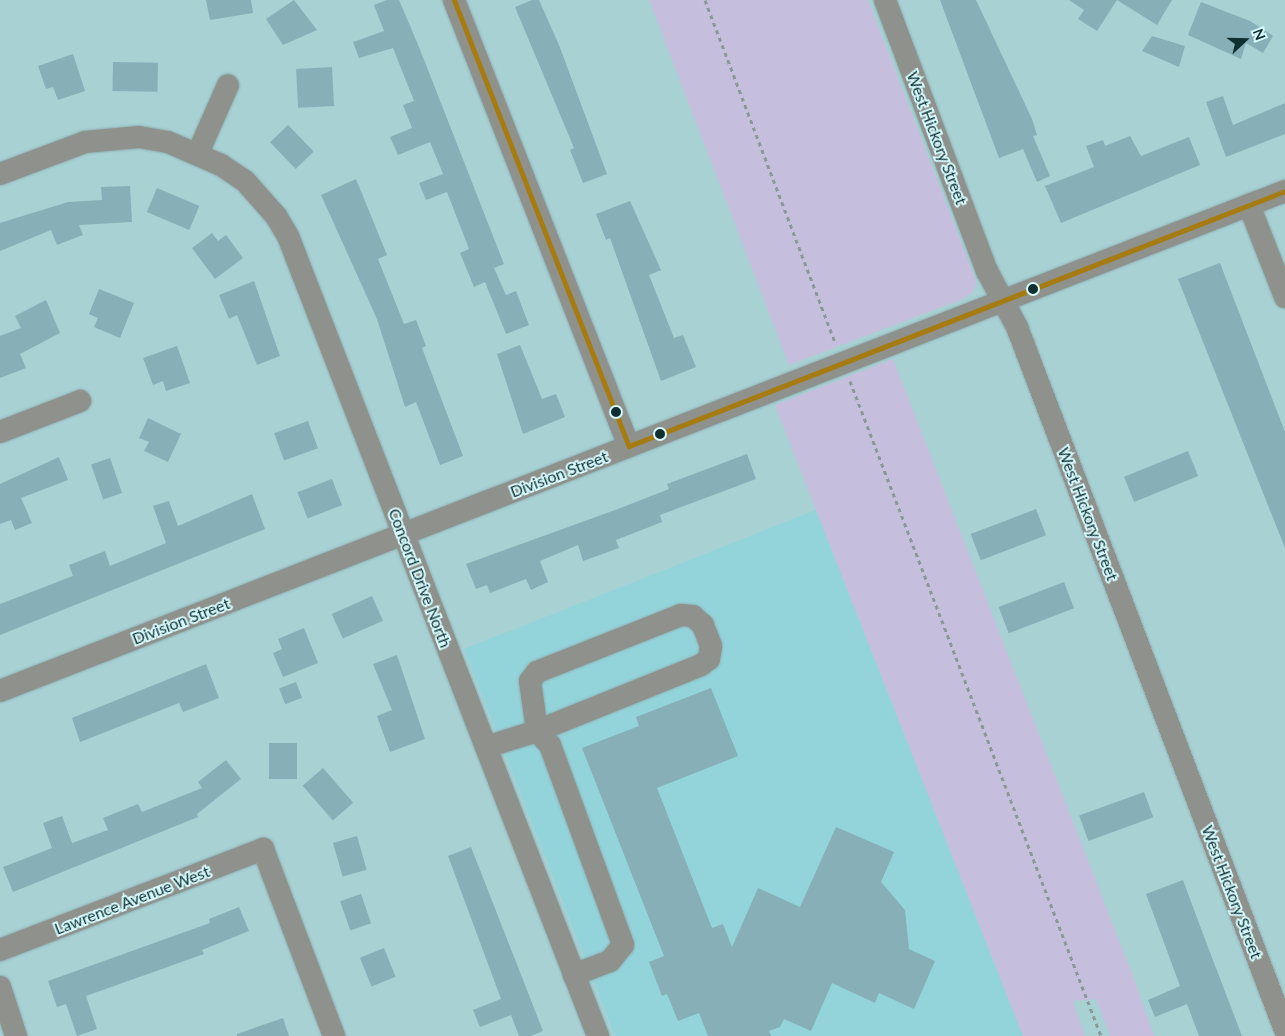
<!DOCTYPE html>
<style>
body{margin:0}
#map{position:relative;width:1285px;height:1036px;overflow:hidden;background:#a8d1d4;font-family:Lato,sans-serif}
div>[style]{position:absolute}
.built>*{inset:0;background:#93d4da}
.green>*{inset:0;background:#c6bedd}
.building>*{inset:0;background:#86afb7;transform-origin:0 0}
.path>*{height:3px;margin-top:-1.5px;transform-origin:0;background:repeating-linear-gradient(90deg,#8a9998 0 4px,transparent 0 8px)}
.roads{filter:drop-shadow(0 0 1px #8dadb0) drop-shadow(0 0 1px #8dadb0)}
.minor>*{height:22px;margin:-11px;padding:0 11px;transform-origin:11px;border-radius:11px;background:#8e918c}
.bus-1>*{height:5px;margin:-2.5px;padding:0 2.5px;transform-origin:2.5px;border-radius:2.5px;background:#a67c11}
.dots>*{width:14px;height:14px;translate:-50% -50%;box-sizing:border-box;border:2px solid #d6fafd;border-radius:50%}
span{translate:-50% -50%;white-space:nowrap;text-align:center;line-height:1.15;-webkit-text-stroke:4px #d6fafd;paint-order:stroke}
.street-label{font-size:16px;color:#102f31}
.north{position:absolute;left:1220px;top:15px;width:50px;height:50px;-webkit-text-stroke:4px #d6fafd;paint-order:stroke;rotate:69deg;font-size:14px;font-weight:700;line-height:20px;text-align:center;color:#102f31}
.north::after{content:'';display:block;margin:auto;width:18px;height:22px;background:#102f31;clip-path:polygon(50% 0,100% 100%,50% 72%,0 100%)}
</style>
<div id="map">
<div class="built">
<i style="clip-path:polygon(816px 510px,1023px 1036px,615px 1036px,464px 649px)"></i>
</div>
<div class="green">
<i style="clip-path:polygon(649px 0,868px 0,976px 281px,974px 291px,963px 299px,789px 365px)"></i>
<i style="clip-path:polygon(893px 359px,1131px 971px,1154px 1036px,1110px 1036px,1096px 999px,1073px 1001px,1085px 1036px,1023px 1036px,816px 510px,775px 405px)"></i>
</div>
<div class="building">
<i style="clip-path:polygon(206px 0,251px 0,253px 13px,210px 20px)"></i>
<i style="clip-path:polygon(294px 0,317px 30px,283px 45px,266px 19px)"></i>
<i style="clip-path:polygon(387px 0,399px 0,419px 47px,504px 264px,494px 268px,506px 295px,516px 291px,529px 325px,506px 334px,485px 282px,474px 287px,460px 253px,469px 249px,447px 192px,426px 200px,419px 183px,443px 174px,430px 142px,398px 155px,390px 137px,412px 128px,403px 105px,414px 101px,393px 48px,359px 58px,353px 42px,384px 31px,374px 5px)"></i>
<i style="clip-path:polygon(532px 0,539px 0,559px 45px,607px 174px,583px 183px,570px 150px,574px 148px,515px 7px)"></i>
<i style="clip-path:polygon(940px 0,976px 0,1032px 119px,1037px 135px,1033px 136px,1050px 176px,1037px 182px,1023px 149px,999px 158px)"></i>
<i style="clip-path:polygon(1069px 0,1172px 0,1157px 25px,1117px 0,1097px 31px,1078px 19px,1084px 10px)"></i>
<i style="clip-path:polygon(1201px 2px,1250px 21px,1273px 36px,1263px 53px,1246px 43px,1241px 59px,1188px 35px)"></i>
<i style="clip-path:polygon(1152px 36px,1185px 46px,1179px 67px,1142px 51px)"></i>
<i style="clip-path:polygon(73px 54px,85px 91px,58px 100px,53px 87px,46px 89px,38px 66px)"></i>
<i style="left:113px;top:62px;width:45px;height:29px;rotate:1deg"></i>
<i style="left:332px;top:67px;width:39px;height:36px;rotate:87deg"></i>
<i style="clip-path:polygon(1223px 96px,1233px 125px,1285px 103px,1285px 134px,1226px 157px,1206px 102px)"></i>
<i style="left:288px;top:125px;width:37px;height:25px;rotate:46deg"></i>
<i style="clip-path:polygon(1130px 136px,1141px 156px,1189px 137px,1200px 165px,1061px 223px,1045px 186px,1094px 167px,1086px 146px,1103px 140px,1105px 146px)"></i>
<i style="clip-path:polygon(356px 179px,387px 255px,378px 259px,404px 324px,416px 320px,426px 346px,422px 348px,463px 456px,440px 465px,416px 402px,405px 407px,377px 319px,321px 195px)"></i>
<i style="clip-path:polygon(130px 186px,132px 222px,79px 225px,83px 235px,57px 245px,51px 230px,0 251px,0 223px,68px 202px,102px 200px,101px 187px)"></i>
<i style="left:157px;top:188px;width:46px;height:26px;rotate:23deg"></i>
<i style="clip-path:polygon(630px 201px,661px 270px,649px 275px,674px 338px,683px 335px,696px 367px,661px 381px,610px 238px,606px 240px,596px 214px)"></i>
<i style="clip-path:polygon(212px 233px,218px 241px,226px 235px,243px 258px,215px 279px,192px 248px)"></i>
<i style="clip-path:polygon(1220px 263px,1285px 432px,1285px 548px,1178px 279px)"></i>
<i style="clip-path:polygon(254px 281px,280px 356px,257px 365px,237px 315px,229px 319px,219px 295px)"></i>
<i style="clip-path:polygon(99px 289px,134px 303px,120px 338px,94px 327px,98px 318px,89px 314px)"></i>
<i style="clip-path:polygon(46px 300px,60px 333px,20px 354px,26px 368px,0 378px,0 336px,21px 328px,15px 316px)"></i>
<i style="clip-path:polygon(520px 345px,542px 399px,556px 394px,565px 417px,523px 434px,497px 354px)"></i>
<i style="clip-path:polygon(177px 346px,190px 383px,166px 391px,163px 381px,153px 385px,143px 358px)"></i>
<i style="clip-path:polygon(148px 418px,181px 434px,168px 462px,144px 451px,149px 442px,139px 438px)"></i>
<i style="left:308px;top:421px;width:29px;height:36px;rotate:70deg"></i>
<i style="left:1188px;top:451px;width:27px;height:69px;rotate:68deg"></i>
<i style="clip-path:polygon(747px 454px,756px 479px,660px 515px,662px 522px,616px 540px,619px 548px,583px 561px,578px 545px,540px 561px,548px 582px,531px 590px,526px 579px,490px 593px,487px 585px,476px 589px,466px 564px,618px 509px,669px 489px,667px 484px)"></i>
<i style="clip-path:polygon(59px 457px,68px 480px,21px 498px,32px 523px,15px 530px,11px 520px,0 524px,0 484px)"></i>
<i style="left:110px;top:458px;width:37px;height:20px;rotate:71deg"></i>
<i style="left:332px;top:479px;width:28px;height:37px;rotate:69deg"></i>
<i style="clip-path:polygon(252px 494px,265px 529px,0 635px,0 604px,73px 576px,69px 565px,105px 551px,110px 566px,166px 543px,153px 506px,169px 501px,178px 526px)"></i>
<i style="left:1036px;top:509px;width:28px;height:70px;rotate:69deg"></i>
<i style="left:1064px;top:582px;width:28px;height:70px;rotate:69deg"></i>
<i style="left:372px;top:596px;width:27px;height:44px;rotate:66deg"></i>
<i style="clip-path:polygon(304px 628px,318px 663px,283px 677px,273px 653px,282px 649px,278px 639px)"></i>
<i style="clip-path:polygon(397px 655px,425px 739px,390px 752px,377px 716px,392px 710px,373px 664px)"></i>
<i style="clip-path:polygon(206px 664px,219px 698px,183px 712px,179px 703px,80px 742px,72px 718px)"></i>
<i style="left:296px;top:682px;width:17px;height:18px;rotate:69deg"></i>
<i style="clip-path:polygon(711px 688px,738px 756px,657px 788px,712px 928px,723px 924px,732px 947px,758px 888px,800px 907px,836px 827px,894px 852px,881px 882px,905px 910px,909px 949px,935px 961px,914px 1009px,879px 993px,875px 1003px,832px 983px,811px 1031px,784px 1019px,780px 1027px,769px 1031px,771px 1036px,708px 1036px,699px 1013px,678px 1021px,667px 994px,662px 996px,649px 962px,664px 956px,582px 748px,639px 726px,636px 717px)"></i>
<i style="left:269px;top:743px;width:28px;height:36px"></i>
<i style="clip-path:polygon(226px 760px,241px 779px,197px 814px,198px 817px,13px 892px,3px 867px,52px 848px,43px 823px,62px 816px,72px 843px,108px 830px,103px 818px,138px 804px,142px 812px,202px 788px,198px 782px)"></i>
<i style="left:323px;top:768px;width:46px;height:27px;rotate:49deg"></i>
<i style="left:1144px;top:792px;width:27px;height:69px;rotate:70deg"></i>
<i style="left:357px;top:836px;width:35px;height:25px;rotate:74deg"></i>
<i style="clip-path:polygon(471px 847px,543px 1031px,531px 1036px,519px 1036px,511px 1015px,480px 1027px,473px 1010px,501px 999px,448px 856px)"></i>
<i style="clip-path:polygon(1183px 880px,1203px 934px,1242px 1036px,1199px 1036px,1187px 1004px,1155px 1017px,1148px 1000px,1180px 986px,1146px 894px)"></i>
<i style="left:361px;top:894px;width:31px;height:22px;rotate:71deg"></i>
<i style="clip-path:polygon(239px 907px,249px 931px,202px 950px,204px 954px,86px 996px,97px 1029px,77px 1036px,66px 1004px,57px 1007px,48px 981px,210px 923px,209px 919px)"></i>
<i style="left:384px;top:948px;width:31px;height:26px;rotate:68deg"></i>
<i style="clip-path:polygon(283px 1018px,289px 1036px,237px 1036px,237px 1034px)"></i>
</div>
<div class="path">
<i style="left:705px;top:0;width:368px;rotate:69.2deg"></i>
<i style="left:850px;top:381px;width:701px;rotate:69.03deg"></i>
</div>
<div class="roads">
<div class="minor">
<i style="left:454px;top:0;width:479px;rotate:68.6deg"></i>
<i style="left:885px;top:0;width:290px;rotate:69.4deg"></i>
<i style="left:987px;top:271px;width:64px;rotate:61.8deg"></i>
<i style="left:1017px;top:327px;width:752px;rotate:69.13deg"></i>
<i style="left:198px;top:153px;width:74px;rotate:-66.2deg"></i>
<i style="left:0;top:174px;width:91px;rotate:-20.6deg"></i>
<i style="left:85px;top:142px;width:54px;rotate:-5.3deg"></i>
<i style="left:139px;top:137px;width:29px;rotate:10deg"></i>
<i style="left:168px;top:142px;width:58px;rotate:23.5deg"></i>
<i style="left:221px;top:165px;width:29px;rotate:34deg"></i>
<i style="left:245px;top:181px;width:47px;rotate:48.5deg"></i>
<i style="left:276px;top:216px;width:23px;rotate:59deg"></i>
<i style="left:288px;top:236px;width:858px;rotate:68.82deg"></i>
<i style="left:1249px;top:205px;width:99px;rotate:68.6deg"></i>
<i style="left:0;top:432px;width:86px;rotate:-21.2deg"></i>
<i style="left:0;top:691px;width:1379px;rotate:-21.26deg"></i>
<i style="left:486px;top:747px;width:53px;rotate:-17.4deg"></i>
<i style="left:537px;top:731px;width:177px;rotate:-21.9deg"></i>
<i style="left:701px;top:665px;width:10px;rotate:-37deg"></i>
<i style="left:709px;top:659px;width:13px;rotate:-81deg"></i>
<i style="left:711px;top:646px;width:22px;rotate:-111deg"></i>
<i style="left:703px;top:625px;width:13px;rotate:-138deg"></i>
<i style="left:693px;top:616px;width:12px;rotate:-175deg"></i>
<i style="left:681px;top:615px;width:155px;rotate:158.4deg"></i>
<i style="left:537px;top:672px;width:11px;rotate:128deg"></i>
<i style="left:530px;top:681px;width:50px;rotate:82deg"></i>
<i style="left:537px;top:731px;width:19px;rotate:47deg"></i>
<i style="left:550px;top:745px;width:213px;rotate:69.9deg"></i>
<i style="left:623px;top:945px;width:21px;rotate:129deg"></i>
<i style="left:610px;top:961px;width:39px;rotate:159deg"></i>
<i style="left:0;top:950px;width:282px;rotate:-21deg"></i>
<i style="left:263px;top:849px;width:200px;rotate:69.2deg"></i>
<i style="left:0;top:987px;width:52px;rotate:71.9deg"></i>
</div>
</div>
<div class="bus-1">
<i style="left:454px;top:0;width:479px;rotate:68.6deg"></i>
<i style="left:629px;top:446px;width:704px;rotate:-21.24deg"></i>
</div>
<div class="dots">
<i style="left:1033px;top:289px;background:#102f31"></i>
<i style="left:616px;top:412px;background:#102f31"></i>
<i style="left:660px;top:434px;background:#102f31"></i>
</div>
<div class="street-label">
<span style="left:937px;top:138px;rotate:69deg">West Hickory Street</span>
<span style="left:559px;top:474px;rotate:-21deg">Division Street</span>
<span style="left:1088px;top:514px;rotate:69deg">West Hickory Street</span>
<span style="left:420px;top:578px;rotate:69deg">Concord Drive North</span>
<span style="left:181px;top:621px;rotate:-21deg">Division Street</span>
<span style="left:1232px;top:892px;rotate:69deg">West Hickory Street</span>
<span style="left:132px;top:900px;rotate:-21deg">Lawrence Avenue West</span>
</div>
<div class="north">N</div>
</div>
